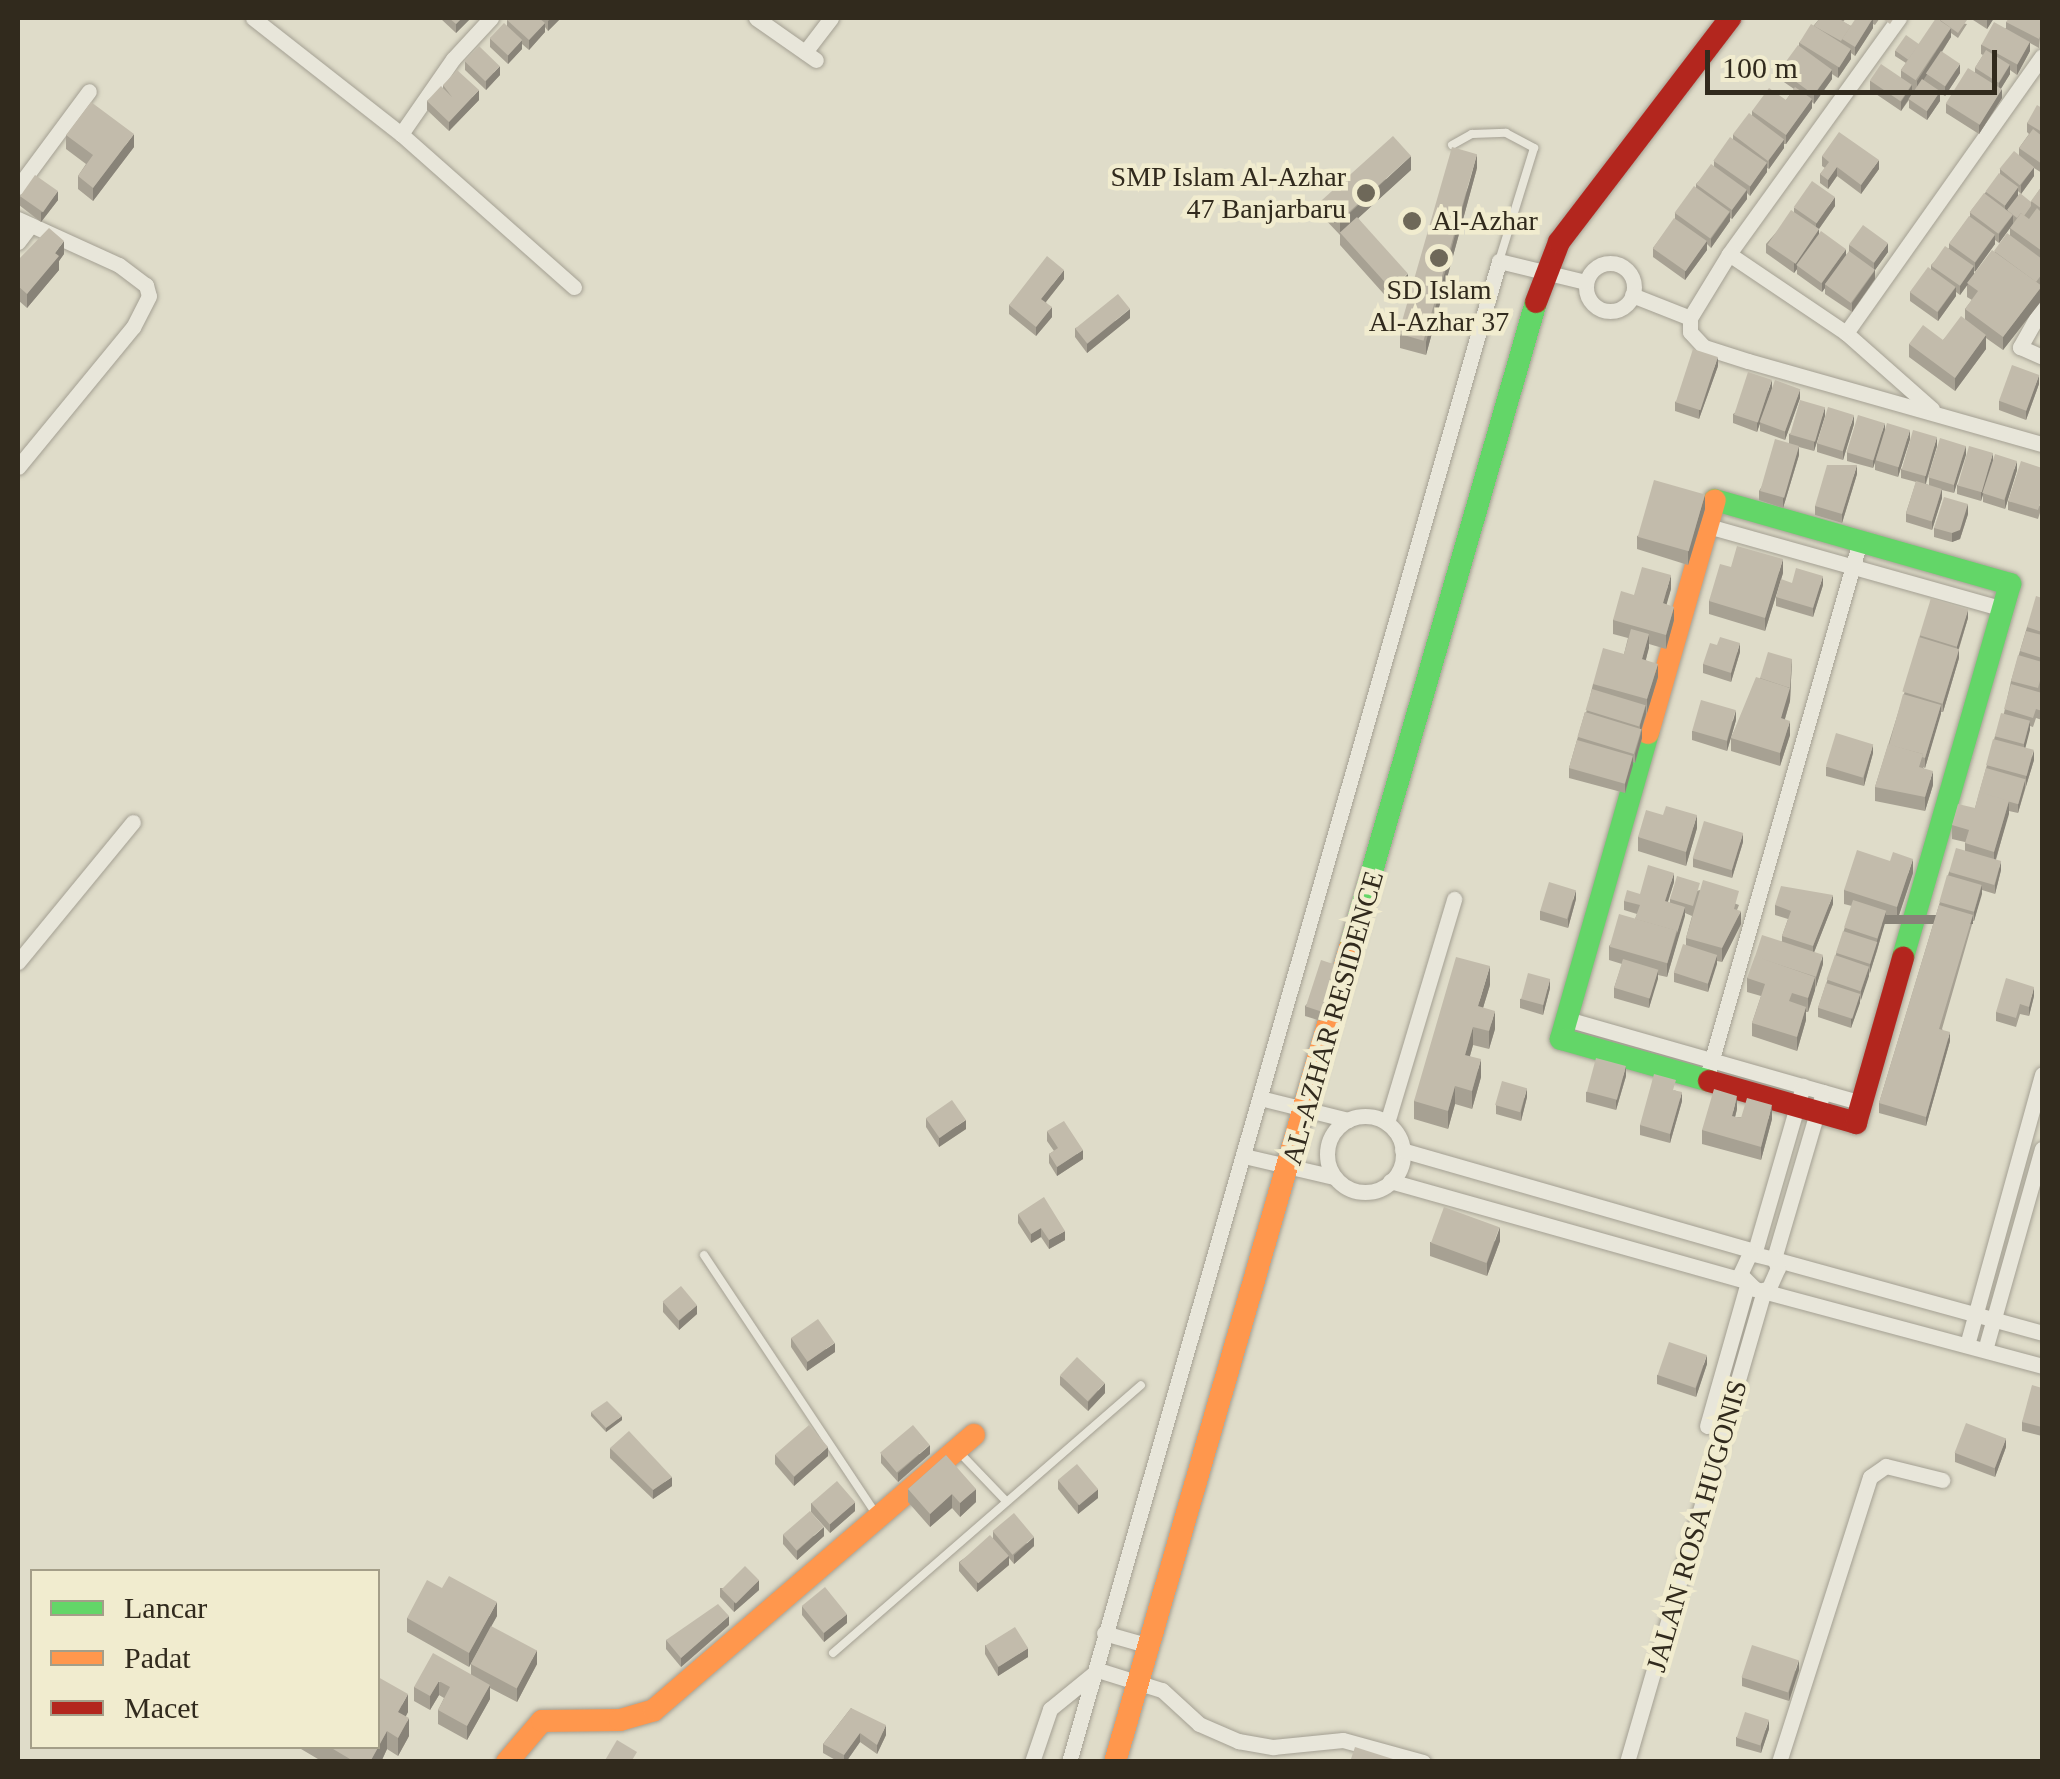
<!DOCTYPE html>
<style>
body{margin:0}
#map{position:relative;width:2060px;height:1779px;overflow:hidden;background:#dfdcc9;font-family:"Times New Roman",serif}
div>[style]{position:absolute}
.roads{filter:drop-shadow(0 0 2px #a4a093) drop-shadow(0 0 2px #a4a093)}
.lane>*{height:8px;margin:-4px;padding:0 4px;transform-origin:4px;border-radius:4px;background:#e8e6da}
.street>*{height:15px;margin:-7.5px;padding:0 7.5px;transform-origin:7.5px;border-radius:7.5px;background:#e8e6da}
.street>.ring{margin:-7.5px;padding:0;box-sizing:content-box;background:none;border:15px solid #e8e6da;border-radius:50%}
.fast>*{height:22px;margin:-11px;padding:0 11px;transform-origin:11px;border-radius:11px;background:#63d668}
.slow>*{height:22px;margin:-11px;padding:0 11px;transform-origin:11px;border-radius:11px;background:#ff974d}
.jam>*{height:22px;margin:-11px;padding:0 11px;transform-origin:11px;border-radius:11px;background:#b3261e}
.wall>*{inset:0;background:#a7a193}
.shaded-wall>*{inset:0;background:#888378;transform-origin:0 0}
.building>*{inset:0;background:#c2bbab;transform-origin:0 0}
.dots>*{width:28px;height:28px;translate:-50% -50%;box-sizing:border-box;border:5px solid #f1eccf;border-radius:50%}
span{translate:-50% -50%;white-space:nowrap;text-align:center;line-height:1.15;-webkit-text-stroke:9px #f1eccf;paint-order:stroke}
.poi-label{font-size:28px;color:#312a1d}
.right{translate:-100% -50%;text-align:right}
.left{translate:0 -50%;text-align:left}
.street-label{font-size:28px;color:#312a1d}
.frame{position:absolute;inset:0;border:20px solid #312a1d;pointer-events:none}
.legend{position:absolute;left:30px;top:1569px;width:350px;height:180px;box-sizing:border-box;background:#f1eccf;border:2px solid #a49e88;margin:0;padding:12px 18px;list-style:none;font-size:30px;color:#312a1d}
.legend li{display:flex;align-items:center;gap:20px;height:50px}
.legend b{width:50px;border:2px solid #a49e88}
.scale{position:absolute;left:1705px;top:50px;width:292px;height:45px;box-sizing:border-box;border:5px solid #312a1d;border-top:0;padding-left:12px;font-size:30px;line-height:35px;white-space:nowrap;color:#312a1d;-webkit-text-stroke:8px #f1eccf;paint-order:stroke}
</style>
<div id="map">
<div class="roads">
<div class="lane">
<i style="left:1452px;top:145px;width:23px;rotate:-29deg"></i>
<i style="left:1472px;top:134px;width:34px;rotate:-2deg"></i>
<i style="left:1506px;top:133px;width:32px;rotate:28deg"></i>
<i style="left:1534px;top:148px;width:118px;rotate:107.2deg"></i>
<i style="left:704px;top:1255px;width:311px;rotate:56.4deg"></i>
<i style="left:958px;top:1451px;width:68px;rotate:46.2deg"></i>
<i style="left:833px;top:1653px;width:408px;rotate:-41deg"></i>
</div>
<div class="street">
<i style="left:253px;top:18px;width:188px;rotate:38.1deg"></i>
<i style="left:401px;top:134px;width:231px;rotate:41.5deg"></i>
<i style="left:756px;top:18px;width:73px;rotate:35deg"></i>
<i style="left:1899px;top:18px;width:291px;rotate:125.8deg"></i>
<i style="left:1729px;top:254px;width:75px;rotate:121.4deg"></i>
<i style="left:1690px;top:318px;width:14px;rotate:90deg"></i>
<i style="left:1690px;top:332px;width:21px;rotate:47deg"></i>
<i style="left:1704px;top:347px;width:46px;rotate:17.7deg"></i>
<i style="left:1748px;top:361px;width:305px;rotate:15.8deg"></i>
<i style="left:805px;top:52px;width:43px;rotate:-52.6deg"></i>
<i style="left:401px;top:134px;width:91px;rotate:-55.3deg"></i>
<i style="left:453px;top:59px;width:56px;rotate:-47.2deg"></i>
<i style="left:18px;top:187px;width:119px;rotate:-53.5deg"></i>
<i style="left:18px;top:219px;width:111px;rotate:24.5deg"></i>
<i style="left:119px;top:265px;width:34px;rotate:37deg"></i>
<i style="left:146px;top:285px;width:11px;rotate:75deg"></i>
<i style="left:149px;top:296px;width:35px;rotate:117deg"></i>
<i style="left:133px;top:327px;width:181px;rotate:129.4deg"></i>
<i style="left:18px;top:242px;width:21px;rotate:-53deg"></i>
<i style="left:1729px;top:254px;width:141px;rotate:34deg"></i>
<i style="left:1846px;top:333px;width:115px;rotate:41.5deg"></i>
<i class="ring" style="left:1586px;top:263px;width:33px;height:33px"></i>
<i style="left:1632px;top:295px;width:62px;rotate:21.6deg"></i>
<i style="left:2042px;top:308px;width:45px;rotate:119.4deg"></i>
<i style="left:2020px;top:347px;width:24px;rotate:24deg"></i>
<i style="left:1846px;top:333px;width:339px;rotate:-54.7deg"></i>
<i style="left:1708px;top:526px;width:306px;rotate:15.7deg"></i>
<i style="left:18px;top:962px;width:181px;rotate:-50.6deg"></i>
<i style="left:1567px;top:1019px;width:307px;rotate:15.9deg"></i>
<i style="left:1706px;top:1080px;width:561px;rotate:-74.05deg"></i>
<i style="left:1823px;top:1092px;width:174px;rotate:106.4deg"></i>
<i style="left:1774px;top:1259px;width:278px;rotate:15.4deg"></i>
<i style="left:1260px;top:1098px;width:91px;rotate:14deg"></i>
<i class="ring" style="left:1327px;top:1116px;width:61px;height:61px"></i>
<i style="left:1387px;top:1123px;width:234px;rotate:-73.3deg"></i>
<i style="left:1402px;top:1150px;width:367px;rotate:16deg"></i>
<i style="left:1755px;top:1251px;width:172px;rotate:-73.8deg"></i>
<i style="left:1244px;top:1156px;width:92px;rotate:13.1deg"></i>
<i style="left:1390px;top:1181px;width:366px;rotate:15.7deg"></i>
<i style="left:1768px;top:1290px;width:24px;rotate:-66deg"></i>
<i style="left:1778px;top:1268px;width:10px;rotate:-114deg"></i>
<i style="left:1774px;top:1259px;width:25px;rotate:-166deg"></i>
<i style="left:1750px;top:1253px;width:23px;rotate:115deg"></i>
<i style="left:1740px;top:1274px;width:21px;rotate:45deg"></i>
<i style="left:1755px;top:1289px;width:297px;rotate:15deg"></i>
<i style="left:1967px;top:1345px;width:281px;rotate:-74.5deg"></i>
<i style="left:1985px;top:1350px;width:209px;rotate:-74.2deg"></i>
<i style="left:1707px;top:1426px;width:146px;rotate:-74.1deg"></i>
<i style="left:1104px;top:1633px;width:44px;rotate:15.9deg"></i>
<i style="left:1032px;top:1762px;width:56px;rotate:-71.2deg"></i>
<i style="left:1050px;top:1709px;width:62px;rotate:-39.1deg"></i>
<i style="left:1098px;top:1670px;width:67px;rotate:17.4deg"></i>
<i style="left:1162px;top:1690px;width:50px;rotate:42.6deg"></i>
<i style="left:1199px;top:1724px;width:43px;rotate:23.6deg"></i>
<i style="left:1238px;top:1741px;width:36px;rotate:10deg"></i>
<i style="left:1273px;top:1747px;width:70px;rotate:-5.7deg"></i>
<i style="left:1343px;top:1740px;width:83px;rotate:15.4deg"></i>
<i style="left:1069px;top:1762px;width:1561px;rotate:-74.01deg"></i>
<i style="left:1499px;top:261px;width:89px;rotate:13.6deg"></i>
<i style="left:1627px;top:1762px;width:492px;rotate:-73.8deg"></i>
<i style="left:1779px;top:1762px;width:299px;rotate:-72.3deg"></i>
<i style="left:1870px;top:1477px;width:19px;rotate:-35deg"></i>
<i style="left:1886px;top:1466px;width:58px;rotate:14deg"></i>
</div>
<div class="fast">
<i style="left:1715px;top:500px;width:307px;rotate:15.9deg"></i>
<i style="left:2010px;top:584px;width:389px;rotate:106deg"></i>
<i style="left:1648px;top:733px;width:318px;rotate:105.9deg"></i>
<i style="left:1561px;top:1039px;width:154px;rotate:15.8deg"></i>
<i style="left:1350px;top:948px;width:672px;rotate:-73.94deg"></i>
</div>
<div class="slow">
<i style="left:1648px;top:733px;width:242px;rotate:-74deg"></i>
<i style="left:507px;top:1762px;width:54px;rotate:-49.5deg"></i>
<i style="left:542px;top:1721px;width:78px;rotate:-0.7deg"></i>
<i style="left:620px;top:1720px;width:35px;rotate:-16deg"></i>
<i style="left:654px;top:1710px;width:422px;rotate:-40.7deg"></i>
<i style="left:1115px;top:1762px;width:847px;rotate:-73.9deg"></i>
</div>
<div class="jam">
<i style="left:1536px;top:302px;width:64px;rotate:-69deg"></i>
<i style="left:1559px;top:242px;width:282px;rotate:-52.6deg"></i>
<i style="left:1709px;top:1081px;width:153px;rotate:15.9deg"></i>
<i style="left:1856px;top:1123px;width:172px;rotate:-74.1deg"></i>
</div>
</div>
<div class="wall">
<i style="clip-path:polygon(440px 18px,471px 18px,456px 33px)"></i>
<i style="clip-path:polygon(510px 18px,561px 18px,548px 31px,545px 27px,545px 32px,529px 50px,522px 44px,522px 49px,508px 64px,490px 47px,490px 38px,507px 26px,507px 20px)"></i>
<i style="clip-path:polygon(1820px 18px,1846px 18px,1843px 22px,1851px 26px,1880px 18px,1875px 25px,1873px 24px,1873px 28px,1855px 56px,1851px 53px,1851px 59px,1838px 78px,1832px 74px,1832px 79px,1814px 104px,1812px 102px,1812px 108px,1786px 144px,1784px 144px,1784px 148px,1769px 169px,1767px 168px,1767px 172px,1750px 196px,1747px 193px,1747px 199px,1732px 219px,1730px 218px,1730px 221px,1711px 248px,1707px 244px,1707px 250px,1685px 280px,1653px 257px,1653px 248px,1675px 219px,1675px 213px,1696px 188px,1696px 184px,1714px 166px,1714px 161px,1733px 139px,1733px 135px,1752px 116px,1752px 111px,1786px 100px,1794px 89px,1781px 80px,1781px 71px,1799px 46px,1799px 43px)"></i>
<i style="clip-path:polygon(1970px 18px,1994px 18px,1987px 29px)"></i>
<i style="clip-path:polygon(2042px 18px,2039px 48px,2030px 43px,2030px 51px,2017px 75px,2010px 70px,2010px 74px,2001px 88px,2002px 98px,1979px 134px,1946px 113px,1946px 104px,1975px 72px,1975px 68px,1983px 55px,1981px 54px,1981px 45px,2006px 28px,2006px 22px)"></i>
<i style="clip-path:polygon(1940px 20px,1967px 24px,1958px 38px,1951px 33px,1951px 37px,1942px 52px,1960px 73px,1945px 96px,1940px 93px,1940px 101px,1927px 120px,1909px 108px,1909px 100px,1901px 111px,1870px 90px,1870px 81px,1901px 78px,1901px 70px,1906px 63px,1895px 56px,1895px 51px,1919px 44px)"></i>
<i style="clip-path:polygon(465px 61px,500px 75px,486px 90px,465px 70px)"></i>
<i style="clip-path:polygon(443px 85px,479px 100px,449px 131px,427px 110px,427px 101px,443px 88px)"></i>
<i style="clip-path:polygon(evenodd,2042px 108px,2042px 173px,2034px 168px,2034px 176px,2021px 194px,2018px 191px,2018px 196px,2031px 202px,2042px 186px,2042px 283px,2041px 285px,2042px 300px,2003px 350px,1986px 338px,1986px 349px,1955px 391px,1909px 357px,1909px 344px,1943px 340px,1965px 319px,1965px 309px,1972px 300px,1967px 297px,1967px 285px,1960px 295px,1956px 292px,1956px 296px,1938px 321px,1910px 301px,1910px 292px,1931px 269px,1931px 265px,1949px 248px,1949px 244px,1970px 216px,1970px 212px,2000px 174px,2000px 169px,2019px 156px,2019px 148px,2029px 134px,2027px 132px,2027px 123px,2042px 108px,2010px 228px,2010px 235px,1974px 274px,1974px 272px,1995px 244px,1995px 240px,1999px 243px,2010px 228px)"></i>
<i style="clip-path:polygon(66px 135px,134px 147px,93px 201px,78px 189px,78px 176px,86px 164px,66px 149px)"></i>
<i style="clip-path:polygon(1822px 156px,1879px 169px,1861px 194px,1837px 176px,1828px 189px,1820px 183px,1820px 174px,1825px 168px,1822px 166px)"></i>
<i style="clip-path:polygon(1477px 168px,1426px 355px,1400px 348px,1400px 334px)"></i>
<i style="clip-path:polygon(1411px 170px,1358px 218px,1408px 288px,1391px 302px,1340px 245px,1340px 235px,1322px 216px,1322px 202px)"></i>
<i style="clip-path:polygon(19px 196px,58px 200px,41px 222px,19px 205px)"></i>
<i style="clip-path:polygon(1835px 206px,1819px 229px,1819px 235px,1846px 255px,1849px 252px,1849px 245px,1888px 252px,1875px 270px,1875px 279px,1852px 312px,1825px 294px,1825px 288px,1822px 292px,1797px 274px,1797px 269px,1794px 273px,1766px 253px,1766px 244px,1794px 212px,1794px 208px)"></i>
<i style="clip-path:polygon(64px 254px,59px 261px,59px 270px,27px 308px,18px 300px,18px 260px)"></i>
<i style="clip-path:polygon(1064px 279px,1046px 302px,1052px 317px,1036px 336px,1009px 314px,1009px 305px)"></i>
<i style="clip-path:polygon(1130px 318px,1087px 353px,1075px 337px,1075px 328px)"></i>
<i style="clip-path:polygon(1718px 366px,1699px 419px,1675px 411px,1675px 402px)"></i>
<i style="clip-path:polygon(2039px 384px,2026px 420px,1999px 410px,1999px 401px)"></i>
<i style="clip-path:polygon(1772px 389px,1800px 398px,1785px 440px,1760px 431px,1760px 422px,1757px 432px,1733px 423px,1733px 414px)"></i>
<i style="clip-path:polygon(1825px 416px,1814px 451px,1799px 447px,1799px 455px,1783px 508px,1759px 500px,1759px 491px,1789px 443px,1789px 434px)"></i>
<i style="clip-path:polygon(1854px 424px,1843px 460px,1817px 452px,1817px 443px)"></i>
<i style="clip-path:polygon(1885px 431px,1910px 439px,1898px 477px,1875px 470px,1875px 462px,1873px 468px,1847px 461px,1847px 452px)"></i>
<i style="clip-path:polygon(1937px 446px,1926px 484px,1929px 485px,1929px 477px,1966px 446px,1954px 493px,1942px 490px,1942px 498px,1932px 530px,1906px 522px,1906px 513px,1916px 482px,1901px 478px,1901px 469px)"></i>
<i style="clip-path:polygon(1993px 462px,2017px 470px,2005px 509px,1983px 502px,1983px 493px,1981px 501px,1957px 494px,1957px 485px)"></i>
<i style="clip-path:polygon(1857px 474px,1842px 523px,1815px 515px,1815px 506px)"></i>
<i style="clip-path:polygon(2008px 501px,2042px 506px,2038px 519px,2008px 510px)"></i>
<i style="clip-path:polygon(1705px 509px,1688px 565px,1637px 549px,1637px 536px)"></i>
<i style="clip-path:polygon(1968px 514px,1960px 539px,1952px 542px,1934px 537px,1934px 528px)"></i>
<i style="clip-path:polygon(1731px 567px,1783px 573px,1765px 631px,1709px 614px,1709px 601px)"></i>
<i style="clip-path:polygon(1792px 583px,1823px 585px,1813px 617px,1776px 606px,1776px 597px)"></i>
<i style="clip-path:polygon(1671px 589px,1666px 604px,1674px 620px,1666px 649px,1649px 644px,1646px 660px,1658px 677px,1642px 729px,1642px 738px,1635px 763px,1633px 762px,1625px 793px,1569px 778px,1569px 768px,1585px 712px,1586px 713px,1593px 684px,1624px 654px,1628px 638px,1613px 634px,1613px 620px,1634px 595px)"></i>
<i style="clip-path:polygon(2042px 598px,2042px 683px,2040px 692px,2042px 693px,2042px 720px,2036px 718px,2033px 727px,2030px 726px,2025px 748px,2034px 760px,2018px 813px,2009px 811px,1996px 860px,2001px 870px,1995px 894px,1982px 890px,1974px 921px,1973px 921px,1942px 1029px,1950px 1041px,1926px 1126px,1879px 1113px,1879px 1103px,1949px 872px,1965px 851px,1965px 842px,1952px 839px,1952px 825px,1975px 808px,1995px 736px,2004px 713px,2011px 681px,2027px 627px)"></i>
<i style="clip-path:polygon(1968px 618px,1959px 649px,1959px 658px,1943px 712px,1941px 712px,1925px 768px,1923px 767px,1933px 785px,1925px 811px,1875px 801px,1875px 787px,1904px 694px,1920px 635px)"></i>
<i style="clip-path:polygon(1740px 652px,1731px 682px,1703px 673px,1703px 664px)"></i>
<i style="clip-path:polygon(1792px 659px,1790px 701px,1785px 719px,1790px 735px,1780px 766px,1731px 751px,1731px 738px,1760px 678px)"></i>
<i style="clip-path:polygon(1736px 720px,1727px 751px,1692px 740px,1692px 731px)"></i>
<i style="clip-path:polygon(1873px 753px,1864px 786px,1826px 776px,1826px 767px)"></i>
<i style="clip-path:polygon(1663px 815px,1697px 828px,1686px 866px,1638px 851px,1638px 837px)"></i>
<i style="clip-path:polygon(1743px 842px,1732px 878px,1693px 867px,1693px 858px)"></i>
<i style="clip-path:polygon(1913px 873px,1897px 921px,1886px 917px,1877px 951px,1851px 1028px,1818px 1017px,1818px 1008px,1852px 906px,1844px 904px,1844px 890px)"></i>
<i style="clip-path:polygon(1674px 882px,1668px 902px,1670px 903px,1670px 899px,1700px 890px,1739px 905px,1737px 910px,1741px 924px,1722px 962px,1717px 961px,1708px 992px,1674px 982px,1674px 973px,1686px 945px,1686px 938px,1692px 916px,1685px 913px,1667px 977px,1658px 975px,1649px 1008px,1614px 998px,1614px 988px,1622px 964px,1609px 960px,1609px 946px,1635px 919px,1637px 914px,1624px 910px,1624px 901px)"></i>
<i style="clip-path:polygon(1576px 899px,1568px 928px,1540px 920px,1540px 911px)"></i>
<i style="clip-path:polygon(1833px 904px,1814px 952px,1823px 964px,1808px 1012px,1806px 1012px,1806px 1020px,1797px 1051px,1752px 1036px,1752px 1023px,1761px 996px,1747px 992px,1747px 978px,1782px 941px,1782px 936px,1788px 919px,1775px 915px,1775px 905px)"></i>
<i style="clip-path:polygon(1336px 974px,1321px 1021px,1305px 1016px,1305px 1006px)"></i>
<i style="clip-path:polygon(1490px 985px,1483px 1008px,1495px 1029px,1489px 1049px,1473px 1045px,1470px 1056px,1481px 1077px,1472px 1109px,1455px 1104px,1448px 1129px,1414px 1119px,1414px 1101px)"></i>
<i style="clip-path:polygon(1550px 988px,1543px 1015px,1520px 1008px,1520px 999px)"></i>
<i style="clip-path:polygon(2034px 996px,2029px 1016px,2020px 1014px,2016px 1027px,1996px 1021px,1996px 1012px)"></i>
<i style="clip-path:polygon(1626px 1076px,1616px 1110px,1586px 1102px,1586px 1092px)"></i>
<i style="clip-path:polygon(1675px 1090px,1682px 1101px,1670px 1143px,1640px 1135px,1640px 1125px)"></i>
<i style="clip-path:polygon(1527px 1097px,1521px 1121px,1496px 1114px,1496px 1105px)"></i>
<i style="clip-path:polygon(1737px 1109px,1735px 1117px,1772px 1119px,1761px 1160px,1702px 1144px,1702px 1130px)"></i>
<i style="clip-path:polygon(926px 1118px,966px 1129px,939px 1147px,926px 1127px)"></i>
<i style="clip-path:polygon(1047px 1131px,1083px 1159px,1057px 1176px,1049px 1163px,1049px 1154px,1054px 1151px,1047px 1141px)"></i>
<i style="clip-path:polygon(1018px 1214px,1065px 1240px,1049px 1249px,1041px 1237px,1031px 1243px,1018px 1223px)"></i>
<i style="clip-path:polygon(1500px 1241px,1487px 1276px,1430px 1256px,1430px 1242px)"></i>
<i style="clip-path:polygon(663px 1302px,697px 1314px,679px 1330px,663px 1312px)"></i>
<i style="clip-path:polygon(791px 1338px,835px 1352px,807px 1371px,791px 1347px)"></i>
<i style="clip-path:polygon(1707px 1364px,1696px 1397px,1657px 1384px,1657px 1375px)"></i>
<i style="clip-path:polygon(1060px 1376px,1105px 1393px,1088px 1411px,1060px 1385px)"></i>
<i style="clip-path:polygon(2042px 1388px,2042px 1436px,2022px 1431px,2022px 1422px)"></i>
<i style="clip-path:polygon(591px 1412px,622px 1420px,606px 1432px,591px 1416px)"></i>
<i style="clip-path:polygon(2006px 1447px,1995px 1477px,1955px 1462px,1955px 1453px)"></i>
<i style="clip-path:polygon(610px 1448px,672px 1486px,653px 1499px,610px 1458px)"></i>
<i style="clip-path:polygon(881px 1454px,930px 1454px,898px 1482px,881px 1463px)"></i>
<i style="clip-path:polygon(775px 1455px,828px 1456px,794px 1486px,775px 1464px)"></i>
<i style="clip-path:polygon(946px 1455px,976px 1502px,960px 1517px,952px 1508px,930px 1527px,908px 1502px,908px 1489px)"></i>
<i style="clip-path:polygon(1058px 1480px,1098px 1498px,1078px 1514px,1058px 1489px)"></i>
<i style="clip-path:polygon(811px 1503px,855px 1511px,830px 1533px,811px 1512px)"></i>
<i style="clip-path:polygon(993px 1531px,1034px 1546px,1014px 1564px,1009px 1558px,1009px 1565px,977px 1592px,959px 1571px,959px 1562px,993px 1538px)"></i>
<i style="clip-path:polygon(783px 1535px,824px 1536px,797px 1560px,783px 1544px)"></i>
<i style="clip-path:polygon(720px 1588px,759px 1590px,734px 1612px,720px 1597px)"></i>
<i style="clip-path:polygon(802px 1606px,847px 1623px,824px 1642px,802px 1615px)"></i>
<i style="clip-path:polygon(497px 1616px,491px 1626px,537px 1664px,517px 1702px,490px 1688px,490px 1699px,467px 1740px,438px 1724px,438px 1710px,444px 1698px,439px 1695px,430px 1710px,414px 1701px,414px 1687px,471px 1675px,471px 1664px,490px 1628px,469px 1667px,407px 1632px,407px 1618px)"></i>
<i style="clip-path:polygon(729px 1625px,681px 1667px,666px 1649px,666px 1640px)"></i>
<i style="clip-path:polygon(985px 1645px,1028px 1657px,998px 1676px,985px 1654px)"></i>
<i style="clip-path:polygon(1799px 1670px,1789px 1701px,1742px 1686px,1742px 1677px)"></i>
<i style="clip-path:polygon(378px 1677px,408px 1712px,406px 1716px,409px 1736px,398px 1756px,387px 1749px,381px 1762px,323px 1762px,296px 1746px,378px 1746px)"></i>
<i style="clip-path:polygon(851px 1708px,886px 1735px,877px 1754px,860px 1742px,846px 1762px,839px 1762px,823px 1753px,823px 1744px)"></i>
<i style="clip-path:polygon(1769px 1729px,1761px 1753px,1736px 1746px,1736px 1737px)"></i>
</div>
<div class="shaded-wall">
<i style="clip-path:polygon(462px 18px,471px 18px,456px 33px,456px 24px)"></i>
<i style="clip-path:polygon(552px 18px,561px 18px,548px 31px,548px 21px)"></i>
<i style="clip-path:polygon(1873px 18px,1873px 28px,1855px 56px,1855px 47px)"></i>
<i style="clip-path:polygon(1988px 18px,1994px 18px,1987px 29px,1987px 20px)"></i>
<i style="clip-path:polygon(545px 23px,545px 32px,529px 50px,529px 40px)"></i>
<i style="clip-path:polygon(1951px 28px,1951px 37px,1917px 90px,1917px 81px)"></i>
<i style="clip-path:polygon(522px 40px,522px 49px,508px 64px,508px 55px)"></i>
<i style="clip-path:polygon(2030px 42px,2030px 51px,2017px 75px,2017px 65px)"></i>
<i style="clip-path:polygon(1851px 49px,1851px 59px,1838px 78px,1838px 68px)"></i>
<i style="clip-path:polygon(1960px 64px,1960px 73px,1945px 96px,1945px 87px)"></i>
<i style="clip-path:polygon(2010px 65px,2010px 74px,1999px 92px,1999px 83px)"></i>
<i style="clip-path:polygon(500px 66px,500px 75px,486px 90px,486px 81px)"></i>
<i style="clip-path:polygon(1832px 70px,1832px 79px,1814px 104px,1814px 95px)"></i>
<i style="clip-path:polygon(1912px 85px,1912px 94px,1901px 111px,1901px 102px)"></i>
<i style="clip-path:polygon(2002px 89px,2002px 98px,1979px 134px,1979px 125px)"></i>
<i style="clip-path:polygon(479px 90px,479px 100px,449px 131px,449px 122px)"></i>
<i style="clip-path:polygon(1940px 91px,1940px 101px,1927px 120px,1927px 111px)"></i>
<i style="clip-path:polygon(1812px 99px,1812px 108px,1786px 144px,1786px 135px)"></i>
<i style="clip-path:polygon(134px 134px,134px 147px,93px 201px,93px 188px)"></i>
<i style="clip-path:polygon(1784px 139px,1784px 148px,1769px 169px,1769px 160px)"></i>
<i style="clip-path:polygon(1477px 154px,1477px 168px,1426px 355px,1426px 342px)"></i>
<i style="clip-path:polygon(1411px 156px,1411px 170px,1342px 233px,1340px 232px,1340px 235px,1340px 222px)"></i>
<i style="clip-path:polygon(1879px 160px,1879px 169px,1861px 194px,1861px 185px)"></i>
<i style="clip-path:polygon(1767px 163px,1767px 172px,1750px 196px,1750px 186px)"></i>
<i style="clip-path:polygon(1837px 167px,1837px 176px,1828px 189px,1828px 180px)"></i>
<i style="clip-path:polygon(2034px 167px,2034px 176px,2021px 194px,2021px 185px)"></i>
<i style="clip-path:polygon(2018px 187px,2018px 197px,2005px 215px,2005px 205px)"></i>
<i style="clip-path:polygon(1747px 190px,1747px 199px,1732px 219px,1732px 210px)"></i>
<i style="clip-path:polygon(58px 191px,58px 200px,41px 222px,41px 213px)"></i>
<i style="clip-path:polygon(1835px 197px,1835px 206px,1816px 233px,1816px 224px)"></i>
<i style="clip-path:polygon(1730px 212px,1730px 221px,1711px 248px,1711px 239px)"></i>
<i style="clip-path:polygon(2013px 215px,2013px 224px,1999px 243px,1999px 234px)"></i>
<i style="clip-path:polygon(1819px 229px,1819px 239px,1797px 265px,1797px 269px,1794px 273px,1794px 264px)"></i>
<i style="clip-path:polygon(1995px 235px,1995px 244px,1975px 272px,1975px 263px)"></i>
<i style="clip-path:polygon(64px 241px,64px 254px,59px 261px,59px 270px,27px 308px,27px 294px,55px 253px)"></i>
<i style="clip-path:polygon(1707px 241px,1707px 250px,1685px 280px,1685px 271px)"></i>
<i style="clip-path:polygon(1888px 243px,1888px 252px,1875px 270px,1875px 279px,1852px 312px,1852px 303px,1874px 272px,1874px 263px)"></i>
<i style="clip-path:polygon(1846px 249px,1846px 258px,1825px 284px,1825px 288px,1822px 292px,1822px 283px)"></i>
<i style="clip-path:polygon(1974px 266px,1974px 276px,1960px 295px,1960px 286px)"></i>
<i style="clip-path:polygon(1064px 270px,1064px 279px,1041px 308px,1041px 299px)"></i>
<i style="clip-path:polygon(1408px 274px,1408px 288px,1391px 302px,1391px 289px)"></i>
<i style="clip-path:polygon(2042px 286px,2042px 300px,2003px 350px,2003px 337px)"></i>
<i style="clip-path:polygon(1956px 287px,1956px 296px,1938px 321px,1938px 312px)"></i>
<i style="clip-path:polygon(1052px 307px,1052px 317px,1036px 336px,1036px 327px)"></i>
<i style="clip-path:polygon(1130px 309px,1130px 318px,1087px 353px,1087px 344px)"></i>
<i style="clip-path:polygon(1986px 335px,1986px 349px,1955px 391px,1955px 378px)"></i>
<i style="clip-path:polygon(1718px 357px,1718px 366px,1699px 419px,1699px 410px)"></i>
<i style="clip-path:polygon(2039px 375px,2039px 384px,2026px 420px,2026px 411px)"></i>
<i style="clip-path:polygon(1772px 380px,1772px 389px,1757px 432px,1757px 423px)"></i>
<i style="clip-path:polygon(1800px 389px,1800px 398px,1785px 440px,1785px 431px)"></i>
<i style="clip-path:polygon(1825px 407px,1825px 416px,1814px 451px,1814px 442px)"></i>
<i style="clip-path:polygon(1854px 415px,1854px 424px,1843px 460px,1843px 451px)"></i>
<i style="clip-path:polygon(1885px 423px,1885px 432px,1873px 468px,1873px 459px)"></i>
<i style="clip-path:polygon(1910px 430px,1910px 439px,1898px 477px,1898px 468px)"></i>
<i style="clip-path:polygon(1937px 437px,1937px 446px,1925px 485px,1925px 476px)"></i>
<i style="clip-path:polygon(1799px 446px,1799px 455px,1783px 508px,1783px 499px)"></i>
<i style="clip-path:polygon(1966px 446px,1966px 455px,1954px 493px,1954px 484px)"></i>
<i style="clip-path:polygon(1993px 453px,1993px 462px,1981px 501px,1981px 492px)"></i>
<i style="clip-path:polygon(2017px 461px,2017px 470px,2005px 509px,2005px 499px)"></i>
<i style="clip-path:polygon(1857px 465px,1857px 474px,1842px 523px,1842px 514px)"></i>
<i style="clip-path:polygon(1942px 489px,1942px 498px,1932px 530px,1932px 521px)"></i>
<i style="clip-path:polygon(1705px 495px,1705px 509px,1688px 565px,1688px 551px)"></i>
<i style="clip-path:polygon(1968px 504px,1968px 514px,1960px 539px,1952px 542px,1952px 533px)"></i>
<i style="clip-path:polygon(1783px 559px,1783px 573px,1765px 631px,1765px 618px)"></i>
<i style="clip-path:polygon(1671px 575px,1671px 589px,1663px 617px,1663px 603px)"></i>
<i style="clip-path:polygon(1823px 576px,1823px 585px,1813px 617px,1813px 608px)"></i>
<i style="clip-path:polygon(1674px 607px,1674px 620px,1666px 649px,1666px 635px)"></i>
<i style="clip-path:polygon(1968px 609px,1968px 618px,1957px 654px,1957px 645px)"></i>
<i style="clip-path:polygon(1649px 634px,1649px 648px,1642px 673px,1642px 659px)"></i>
<i style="clip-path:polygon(1740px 643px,1740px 652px,1731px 682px,1731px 673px)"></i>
<i style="clip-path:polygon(1959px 649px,1959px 658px,1943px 712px,1943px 703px)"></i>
<i style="clip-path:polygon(1792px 659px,1790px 701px,1781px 732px,1781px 718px)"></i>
<i style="clip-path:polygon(1658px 664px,1658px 677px,1647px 713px,1647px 699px)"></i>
<i style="clip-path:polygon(1646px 705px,1646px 714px,1640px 734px,1640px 725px)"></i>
<i style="clip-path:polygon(1941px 705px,1941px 714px,1925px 768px,1925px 758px)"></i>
<i style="clip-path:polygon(1736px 710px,1736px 720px,1727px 751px,1727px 742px)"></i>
<i style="clip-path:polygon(1790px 721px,1790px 735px,1780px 766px,1780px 753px)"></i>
<i style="clip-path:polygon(2030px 721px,2030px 730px,2024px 753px,2024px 744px)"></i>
<i style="clip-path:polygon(1642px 729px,1642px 738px,1635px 763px,1635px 754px)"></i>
<i style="clip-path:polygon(1873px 744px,1873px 753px,1864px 786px,1864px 777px)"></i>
<i style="clip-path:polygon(2034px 750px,2034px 760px,2026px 786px,2026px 777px)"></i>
<i style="clip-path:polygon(1633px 756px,1633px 765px,1625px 793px,1625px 784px)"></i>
<i style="clip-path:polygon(1933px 771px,1933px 785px,1925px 811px,1925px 797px)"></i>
<i style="clip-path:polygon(2025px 779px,2025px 788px,2018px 813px,2018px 804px)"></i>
<i style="clip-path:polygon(2009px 801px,2009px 814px,1994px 865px,1994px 852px)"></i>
<i style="clip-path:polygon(1697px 815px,1697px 828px,1686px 866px,1686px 852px)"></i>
<i style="clip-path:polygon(1743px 833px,1743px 842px,1732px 878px,1732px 869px)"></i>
<i style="clip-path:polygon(1913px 859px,1913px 873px,1897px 921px,1897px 907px)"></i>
<i style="clip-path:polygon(2001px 861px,2001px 870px,1995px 894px,1995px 885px)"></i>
<i style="clip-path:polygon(1674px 873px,1674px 882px,1665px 910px,1665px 901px)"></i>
<i style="clip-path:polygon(1982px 885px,1982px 894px,1974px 921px,1974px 912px)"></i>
<i style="clip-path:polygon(1576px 890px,1576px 899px,1568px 928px,1568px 919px)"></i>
<i style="clip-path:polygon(1833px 895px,1833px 904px,1813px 955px,1813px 946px)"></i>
<i style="clip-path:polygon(1685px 907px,1685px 916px,1667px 977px,1667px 964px)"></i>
<i style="clip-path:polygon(1741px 911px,1741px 924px,1722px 962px,1722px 948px)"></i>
<i style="clip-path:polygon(1886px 911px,1886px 920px,1870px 973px,1870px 964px)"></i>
<i style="left:1973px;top:915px;width:9px;height:119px;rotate:90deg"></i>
<i style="clip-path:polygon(1717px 955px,1717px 964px,1708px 992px,1708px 983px)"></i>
<i style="clip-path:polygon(1823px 955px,1823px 964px,1816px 987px,1816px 978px)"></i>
<i style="clip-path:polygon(1336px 965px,1336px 974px,1321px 1021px,1321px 1012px)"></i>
<i style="clip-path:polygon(1490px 966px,1490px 985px,1478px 1024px,1478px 1006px)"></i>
<i style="clip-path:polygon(1869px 967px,1869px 976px,1861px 1000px,1861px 991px)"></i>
<i style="clip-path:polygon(1658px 970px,1658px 979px,1649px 1008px,1649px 999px)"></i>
<i style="clip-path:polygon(1815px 977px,1815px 990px,1808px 1012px,1808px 998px)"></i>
<i style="clip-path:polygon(1550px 979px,1550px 988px,1543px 1015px,1543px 1006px)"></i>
<i style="clip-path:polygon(2034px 987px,2034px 996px,2029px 1016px,2029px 1007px)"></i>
<i style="clip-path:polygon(1860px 994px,1860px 1003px,1851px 1028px,1851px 1019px)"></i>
<i style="clip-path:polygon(1806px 1007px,1806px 1020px,1797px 1051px,1797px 1037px)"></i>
<i style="clip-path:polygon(1495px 1011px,1495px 1029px,1489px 1049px,1489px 1031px)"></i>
<i style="clip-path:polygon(1473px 1027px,1473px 1045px,1465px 1073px,1465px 1055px)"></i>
<i style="clip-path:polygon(1950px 1032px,1950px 1041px,1926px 1126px,1926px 1117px)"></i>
<i style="clip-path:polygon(1481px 1059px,1481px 1077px,1472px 1109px,1472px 1091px)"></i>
<i style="clip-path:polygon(1626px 1066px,1626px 1076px,1616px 1110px,1616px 1101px)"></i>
<i style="clip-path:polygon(1455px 1086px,1455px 1104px,1448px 1129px,1448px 1111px)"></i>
<i style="clip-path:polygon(1527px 1088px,1527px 1097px,1521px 1121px,1521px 1112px)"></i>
<i style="clip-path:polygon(1682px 1092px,1682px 1101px,1670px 1143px,1670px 1134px)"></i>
<i style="clip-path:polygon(1737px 1096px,1737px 1109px,1732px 1129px,1732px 1116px)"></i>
<i style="clip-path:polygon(1772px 1105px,1772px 1119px,1761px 1160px,1761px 1147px)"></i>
<i style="clip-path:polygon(966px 1120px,966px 1129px,939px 1147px,939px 1138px)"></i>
<i style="clip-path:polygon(1083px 1150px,1083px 1159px,1057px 1176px,1057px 1167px)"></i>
<i style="clip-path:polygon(1500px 1227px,1500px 1241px,1487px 1276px,1487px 1263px)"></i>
<i style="clip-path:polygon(1041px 1228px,1041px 1237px,1031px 1243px,1031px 1234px)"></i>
<i style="clip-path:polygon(1065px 1231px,1065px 1240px,1049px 1249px,1049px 1240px)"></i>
<i style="clip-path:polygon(697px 1305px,697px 1314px,679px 1330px,679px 1321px)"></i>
<i style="clip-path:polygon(835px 1343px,835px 1352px,807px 1371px,807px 1362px)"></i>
<i style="clip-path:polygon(1707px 1355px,1707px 1364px,1696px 1397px,1696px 1388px)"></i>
<i style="clip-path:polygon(1105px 1383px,1105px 1393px,1088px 1411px,1088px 1402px)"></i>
<i style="clip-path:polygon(622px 1416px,622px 1420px,606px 1432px,606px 1428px)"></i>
<i style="clip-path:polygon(2006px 1438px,2006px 1447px,1995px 1477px,1995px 1468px)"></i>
<i style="clip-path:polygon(930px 1445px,930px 1454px,898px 1482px,898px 1473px)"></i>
<i style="clip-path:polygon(828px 1447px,828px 1456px,794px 1486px,794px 1477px)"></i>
<i style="clip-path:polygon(672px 1477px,672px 1486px,653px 1499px,653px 1490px)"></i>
<i style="clip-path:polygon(976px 1489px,976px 1502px,960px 1517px,960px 1503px)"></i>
<i style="clip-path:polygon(1098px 1489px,1098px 1498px,1078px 1514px,1078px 1505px)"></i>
<i style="clip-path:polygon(952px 1494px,952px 1508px,930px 1527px,930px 1514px)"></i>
<i style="clip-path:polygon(855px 1502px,855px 1511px,830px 1533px,830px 1524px)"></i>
<i style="clip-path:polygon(824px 1527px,824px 1536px,797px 1560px,797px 1551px)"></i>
<i style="clip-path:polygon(1034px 1537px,1034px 1546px,1014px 1564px,1014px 1555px)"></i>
<i style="clip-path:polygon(1009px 1556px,1009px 1565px,977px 1592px,977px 1583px)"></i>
<i style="clip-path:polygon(759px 1580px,759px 1590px,734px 1612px,734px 1603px)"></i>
<i style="clip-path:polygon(497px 1602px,497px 1616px,469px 1667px,469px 1653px)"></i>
<i style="clip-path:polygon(847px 1614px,847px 1623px,824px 1642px,824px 1633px)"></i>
<i style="clip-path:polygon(729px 1616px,729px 1625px,681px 1667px,681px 1658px)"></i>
<i style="clip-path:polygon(1028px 1648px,1028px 1657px,998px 1676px,998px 1667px)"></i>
<i style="clip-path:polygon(537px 1650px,537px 1664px,517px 1702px,517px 1688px)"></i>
<i style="clip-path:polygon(1799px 1660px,1799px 1670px,1789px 1701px,1789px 1692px)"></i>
<i style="clip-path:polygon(439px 1681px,439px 1695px,430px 1710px,430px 1696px)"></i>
<i style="clip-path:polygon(490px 1685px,490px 1699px,467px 1740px,467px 1726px)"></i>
<i style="clip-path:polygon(408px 1694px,408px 1712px,398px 1730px,398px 1712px)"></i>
<i style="clip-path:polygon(409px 1718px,409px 1736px,398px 1756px,398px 1738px)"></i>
<i style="clip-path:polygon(1769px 1720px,1769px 1729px,1761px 1753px,1761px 1744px)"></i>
<i style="clip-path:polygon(886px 1725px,886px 1735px,877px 1754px,877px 1745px)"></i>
<i style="clip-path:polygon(387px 1731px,387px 1749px,381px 1762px,370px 1762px)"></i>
<i style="clip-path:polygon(860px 1733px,860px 1742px,846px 1762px,844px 1762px,844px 1755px)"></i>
</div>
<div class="building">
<i style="clip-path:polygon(449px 18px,462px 18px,456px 24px)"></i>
<i style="clip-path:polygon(510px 18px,539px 18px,545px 23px,529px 40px,507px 20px)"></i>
<i style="clip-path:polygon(1820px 18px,1843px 18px,1841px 20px,1851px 26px,1841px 41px,1814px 26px)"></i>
<i style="clip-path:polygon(1856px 18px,1873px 18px,1855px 47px,1842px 39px)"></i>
<i style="clip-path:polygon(1882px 18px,1894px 18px,1890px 24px)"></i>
<i style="left:1936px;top:18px;width:18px;height:63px;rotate:34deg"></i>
<i style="clip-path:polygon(1942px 18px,1964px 18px,1967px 20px,1958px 33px,1940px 20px)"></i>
<i style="clip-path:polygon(2009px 18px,2042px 18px,2042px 32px,2039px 39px,2006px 22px)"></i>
<i style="left:1994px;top:22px;width:41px;height:26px;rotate:29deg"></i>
<i style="left:504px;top:23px;width:25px;height:21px;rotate:43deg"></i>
<i style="left:1811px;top:24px;width:47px;height:22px;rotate:32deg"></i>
<i style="left:1906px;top:35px;width:16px;height:19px;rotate:35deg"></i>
<i style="left:1798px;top:45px;width:42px;height:31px;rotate:36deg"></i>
<i style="left:479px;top:46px;width:29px;height:21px;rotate:44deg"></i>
<i style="left:1986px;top:50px;width:28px;height:21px;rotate:32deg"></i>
<i style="left:1941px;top:51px;width:23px;height:27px;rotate:34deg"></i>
<i style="left:1881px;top:64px;width:37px;height:20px;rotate:34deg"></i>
<i style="left:1968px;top:68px;width:40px;height:42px;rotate:32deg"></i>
<i style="clip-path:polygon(457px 70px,479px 90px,449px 122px,427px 101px,441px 86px,452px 97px,443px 85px)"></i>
<i style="left:1922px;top:79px;width:22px;height:24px;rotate:34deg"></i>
<i style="clip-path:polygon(1795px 87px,1812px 99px,1786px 135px,1752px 111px,1769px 88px,1786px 100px)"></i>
<i style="clip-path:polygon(91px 102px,134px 134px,93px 188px,78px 176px,93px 155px,66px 135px)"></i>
<i style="clip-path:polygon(2037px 105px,2042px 108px,2042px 132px,2027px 123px)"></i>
<i style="left:1749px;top:113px;width:44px;height:27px;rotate:37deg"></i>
<i style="clip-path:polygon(2033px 129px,2042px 136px,2042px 164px,2019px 148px)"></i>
<i style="clip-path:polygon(1839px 132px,1879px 160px,1861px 185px,1837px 167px,1828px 180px,1820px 174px,1829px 162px,1822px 156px)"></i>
<i style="left:1393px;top:136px;width:27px;height:97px;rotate:48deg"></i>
<i style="left:1730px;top:137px;width:45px;height:29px;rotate:35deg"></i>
<i style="left:1452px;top:147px;width:26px;height:194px;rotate:16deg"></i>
<i style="left:2014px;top:151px;width:26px;height:23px;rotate:39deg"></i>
<i style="left:1711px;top:164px;width:44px;height:25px;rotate:36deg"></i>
<i style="left:1999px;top:173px;width:24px;height:23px;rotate:36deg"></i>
<i style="left:35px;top:175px;width:28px;height:26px;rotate:35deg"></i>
<i style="left:1812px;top:181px;width:28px;height:32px;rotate:35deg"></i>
<i style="left:1694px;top:186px;width:44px;height:33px;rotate:36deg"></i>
<i style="clip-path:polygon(2042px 186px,2042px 209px,2031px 201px)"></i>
<i style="left:1984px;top:193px;width:36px;height:24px;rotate:37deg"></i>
<i style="clip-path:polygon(2020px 193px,2031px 202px,2031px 206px,2024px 216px,2021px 213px,2017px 218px,2007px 210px)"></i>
<i style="clip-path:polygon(2037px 208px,2042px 213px,2042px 251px,2010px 228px,2021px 213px,2029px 219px)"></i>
<i style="left:1791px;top:210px;width:34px;height:42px;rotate:34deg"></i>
<i style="left:1969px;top:216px;width:32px;height:34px;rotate:36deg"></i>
<i style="left:1357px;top:217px;width:76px;height:23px;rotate:48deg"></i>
<i style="left:1674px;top:218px;width:40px;height:37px;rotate:35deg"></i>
<i style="left:1863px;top:225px;width:31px;height:24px;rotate:36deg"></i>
<i style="clip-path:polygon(49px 228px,64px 241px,55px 253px,59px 256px,27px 294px,18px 286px,18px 260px)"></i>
<i style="left:1821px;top:231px;width:31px;height:42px;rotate:36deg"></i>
<i style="clip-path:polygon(2007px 233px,2042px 259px,2042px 274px,2036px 282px,1994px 251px)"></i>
<i style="left:1945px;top:246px;width:35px;height:24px;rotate:35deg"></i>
<i style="clip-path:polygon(1992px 250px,2042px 286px,2003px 337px,1965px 309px,1978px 291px,1967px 283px)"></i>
<i style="left:1849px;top:251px;width:32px;height:41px;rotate:36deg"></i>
<i style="clip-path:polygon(1047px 256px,1064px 270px,1041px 299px,1052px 307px,1036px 327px,1009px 305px)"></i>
<i style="left:1928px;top:267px;width:34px;height:31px;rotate:36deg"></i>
<i style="left:1118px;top:294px;width:19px;height:55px;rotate:51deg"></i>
<i style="clip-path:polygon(1961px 316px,1986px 335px,1955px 378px,1909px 344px,1923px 325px,1943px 340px)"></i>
<i style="left:1693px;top:349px;width:26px;height:56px;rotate:18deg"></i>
<i style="left:2012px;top:365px;width:29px;height:38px;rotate:20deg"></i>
<i style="left:1748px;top:372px;width:25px;height:45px;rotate:18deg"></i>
<i style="left:1775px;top:380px;width:27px;height:45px;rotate:20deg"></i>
<i style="left:1800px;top:400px;width:26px;height:36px;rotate:16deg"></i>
<i style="left:1828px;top:407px;width:27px;height:38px;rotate:17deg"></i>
<i style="left:1858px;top:415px;width:28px;height:39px;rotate:17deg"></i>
<i style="left:1887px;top:423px;width:24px;height:39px;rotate:17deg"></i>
<i style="left:1913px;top:430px;width:25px;height:41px;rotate:16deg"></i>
<i style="left:1940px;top:438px;width:27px;height:41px;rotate:17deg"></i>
<i style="left:1775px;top:439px;width:25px;height:54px;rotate:16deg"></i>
<i style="left:1969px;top:446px;width:25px;height:41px;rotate:16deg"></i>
<i style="left:1995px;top:454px;width:23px;height:41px;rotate:18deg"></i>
<i style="clip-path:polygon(2021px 461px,2042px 468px,2042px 497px,2038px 510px,2008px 501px)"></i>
<i style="clip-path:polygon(1827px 465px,1857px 465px,1842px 514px,1815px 506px)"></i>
<i style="left:1654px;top:480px;width:53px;height:59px;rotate:16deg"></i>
<i style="left:1916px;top:481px;width:27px;height:34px;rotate:17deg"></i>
<i style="clip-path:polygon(1944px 497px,1968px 504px,1960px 530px,1952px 533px,1934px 528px)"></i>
<i style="clip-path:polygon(1737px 546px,1783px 559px,1765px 618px,1709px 601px,1720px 564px,1731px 567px)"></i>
<i style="clip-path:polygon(1642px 567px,1671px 575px,1663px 603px,1674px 607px,1666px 635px,1613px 620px,1621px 591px,1634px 595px)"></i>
<i style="clip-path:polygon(1796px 568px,1823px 576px,1813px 608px,1776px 597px,1781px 579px,1792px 583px)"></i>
<i style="clip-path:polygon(2036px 596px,2042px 598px,2042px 632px,2027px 627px)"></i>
<i style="left:1931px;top:598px;width:39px;height:39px;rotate:17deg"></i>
<i style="clip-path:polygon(1631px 629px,1649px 634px,1642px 659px,1658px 664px,1647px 699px,1593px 684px,1603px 648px,1624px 654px)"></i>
<i style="clip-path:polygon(2026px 631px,2042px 635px,2042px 658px,2020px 651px)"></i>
<i style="clip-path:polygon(1720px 637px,1740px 643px,1731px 673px,1703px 664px,1710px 643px,1717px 645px)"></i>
<i style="left:1919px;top:637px;width:42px;height:57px;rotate:17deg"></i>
<i style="clip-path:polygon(1768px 652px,1792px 659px,1790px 688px,1760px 678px)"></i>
<i style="clip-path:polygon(2018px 655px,2042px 662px,2042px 674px,2038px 688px,2011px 681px)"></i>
<i style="clip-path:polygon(1756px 677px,1790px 688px,1781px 718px,1790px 721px,1780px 753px,1731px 738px)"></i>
<i style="clip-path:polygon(2011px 684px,2042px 693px,2042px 711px,2036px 709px,2033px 718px,2004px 709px)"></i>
<i style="left:1592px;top:689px;width:56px;height:22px;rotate:17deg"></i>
<i style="clip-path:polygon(1903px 694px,1941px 705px,1925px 758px,1922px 757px,1923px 754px,1889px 745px)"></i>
<i style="left:1701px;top:700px;width:36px;height:32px;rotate:16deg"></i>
<i style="left:1585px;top:712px;width:59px;height:26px;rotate:17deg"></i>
<i style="left:2001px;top:713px;width:30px;height:24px;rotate:15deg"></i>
<i style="left:1836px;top:733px;width:39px;height:35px;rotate:17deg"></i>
<i style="left:1993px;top:739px;width:42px;height:27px;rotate:15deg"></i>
<i style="left:1577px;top:740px;width:58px;height:29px;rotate:16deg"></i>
<i style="clip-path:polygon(1888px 744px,1923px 754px,1919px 767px,1933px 771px,1925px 797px,1875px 787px)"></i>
<i style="left:1986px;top:768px;width:41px;height:26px;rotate:16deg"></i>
<i style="clip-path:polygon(1979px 792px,2009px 801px,1994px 852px,1965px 843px,1969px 830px,1952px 825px,1958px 804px,1975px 808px)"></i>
<i style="clip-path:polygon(1666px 806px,1697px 815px,1686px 852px,1638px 837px,1646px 810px,1663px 815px)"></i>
<i style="left:1704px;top:821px;width:41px;height:39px;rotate:17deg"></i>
<i style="left:1956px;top:848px;width:47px;height:25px;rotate:16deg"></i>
<i style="clip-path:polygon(1857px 850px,1890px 861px,1893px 852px,1913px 859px,1897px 907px,1844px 890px)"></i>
<i style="clip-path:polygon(1648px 865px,1674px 873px,1665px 901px,1685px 907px,1677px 933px,1677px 931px,1635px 919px,1640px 905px,1624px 901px,1627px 890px,1640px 894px)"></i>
<i style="left:1947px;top:875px;width:36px;height:28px;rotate:16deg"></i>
<i style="left:1677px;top:876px;width:24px;height:24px;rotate:17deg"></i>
<i style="clip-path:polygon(1703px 880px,1739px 891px,1734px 909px,1741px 911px,1722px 948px,1686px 938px)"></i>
<i style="left:1549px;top:882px;width:28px;height:30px;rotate:17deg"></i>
<i style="clip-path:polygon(1781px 886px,1833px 895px,1813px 946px,1782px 936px,1791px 911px,1775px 905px)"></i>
<i style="left:1853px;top:900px;width:35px;height:29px;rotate:18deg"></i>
<i style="clip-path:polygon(1939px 905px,1973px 915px,1939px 1029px,1950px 1032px,1926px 1117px,1879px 1103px)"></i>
<i style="left:1619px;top:914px;width:60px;height:34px;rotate:16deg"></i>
<i style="left:1843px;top:931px;width:36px;height:23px;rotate:18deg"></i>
<i style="left:1762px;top:935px;width:64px;height:23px;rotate:18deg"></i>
<i style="left:1683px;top:944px;width:36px;height:30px;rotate:18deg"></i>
<i style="left:1835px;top:955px;width:36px;height:26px;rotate:19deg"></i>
<i style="clip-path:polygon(1755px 956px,1815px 977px,1808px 998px,1792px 993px,1789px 1001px,1806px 1007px,1797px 1037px,1752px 1023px,1765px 984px,1747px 978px)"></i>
<i style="clip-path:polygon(1456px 957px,1490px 966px,1478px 1006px,1495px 1011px,1489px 1031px,1473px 1027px,1465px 1055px,1481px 1059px,1472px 1091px,1455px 1086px,1448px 1111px,1414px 1101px)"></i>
<i style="left:1623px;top:959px;width:37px;height:30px;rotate:17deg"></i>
<i style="left:1321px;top:960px;width:16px;height:49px;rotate:18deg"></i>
<i style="left:1528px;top:973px;width:23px;height:27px;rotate:15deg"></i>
<i style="clip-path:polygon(2006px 978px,2034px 987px,2029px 1007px,2020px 1004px,2016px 1018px,1996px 1012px)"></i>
<i style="left:1826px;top:983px;width:36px;height:26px;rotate:18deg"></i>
<i style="left:1596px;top:1058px;width:31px;height:35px;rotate:15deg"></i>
<i style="clip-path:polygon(1654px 1074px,1676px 1080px,1673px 1090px,1682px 1092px,1670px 1134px,1640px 1125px)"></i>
<i style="left:1502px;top:1081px;width:26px;height:25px;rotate:16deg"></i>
<i style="clip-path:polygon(1714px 1089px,1737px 1096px,1732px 1116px,1741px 1118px,1747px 1098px,1772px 1105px,1761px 1147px,1702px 1130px)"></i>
<i style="left:952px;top:1100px;width:24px;height:32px;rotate:55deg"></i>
<i style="clip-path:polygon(1064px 1121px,1083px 1150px,1057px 1167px,1049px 1154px,1058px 1148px,1047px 1131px)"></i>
<i style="clip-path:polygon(1044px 1197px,1065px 1231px,1049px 1240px,1041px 1228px,1031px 1234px,1018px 1214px)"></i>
<i style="left:1444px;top:1207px;width:59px;height:38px;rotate:20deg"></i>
<i style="left:681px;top:1286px;width:25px;height:24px;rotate:50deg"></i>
<i style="left:818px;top:1319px;width:29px;height:33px;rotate:55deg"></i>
<i style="left:1669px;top:1342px;width:40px;height:35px;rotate:19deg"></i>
<i style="left:1077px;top:1357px;width:38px;height:25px;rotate:43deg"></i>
<i style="clip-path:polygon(2032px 1385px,2042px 1388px,2042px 1427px,2022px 1422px)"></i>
<i style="clip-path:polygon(607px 1401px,622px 1416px,606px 1428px,591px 1412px)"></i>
<i style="left:1966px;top:1423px;width:43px;height:32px;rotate:21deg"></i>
<i style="left:809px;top:1425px;width:29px;height:45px;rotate:49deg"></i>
<i style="left:913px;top:1425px;width:26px;height:43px;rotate:50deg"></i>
<i style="clip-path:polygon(629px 1431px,672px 1477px,653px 1490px,610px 1448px)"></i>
<i style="clip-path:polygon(946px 1455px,976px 1489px,960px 1503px,952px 1494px,930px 1514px,908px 1489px)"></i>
<i style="left:1077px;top:1464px;width:33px;height:25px;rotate:50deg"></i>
<i style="left:837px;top:1481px;width:28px;height:34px;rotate:49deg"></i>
<i style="left:810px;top:1511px;width:21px;height:36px;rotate:49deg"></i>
<i style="left:1014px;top:1513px;width:31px;height:28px;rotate:50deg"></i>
<i style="left:990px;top:1535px;width:28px;height:41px;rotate:48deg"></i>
<i style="left:745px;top:1566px;width:20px;height:33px;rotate:45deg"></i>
<i style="clip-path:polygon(449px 1576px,497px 1602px,469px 1653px,407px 1618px,427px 1580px,442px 1588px)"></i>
<i style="left:825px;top:1587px;width:35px;height:30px;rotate:51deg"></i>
<i style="clip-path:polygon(718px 1604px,729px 1616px,681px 1658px,666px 1640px)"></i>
<i style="left:491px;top:1626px;width:52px;height:43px;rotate:28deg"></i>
<i style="left:1015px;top:1627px;width:25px;height:35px;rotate:58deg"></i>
<i style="left:1752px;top:1645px;width:49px;height:34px;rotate:18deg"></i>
<i style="clip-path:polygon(433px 1653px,490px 1685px,467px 1726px,438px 1710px,450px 1687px,439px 1681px,430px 1696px,414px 1687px)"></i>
<i style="clip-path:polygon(378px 1677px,408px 1694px,398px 1712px,409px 1718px,398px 1738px,387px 1731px,370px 1762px,355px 1762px,328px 1746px,378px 1746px)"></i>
<i style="clip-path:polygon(851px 1708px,886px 1725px,877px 1745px,860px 1733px,844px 1755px,823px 1744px)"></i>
<i style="left:1745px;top:1712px;width:25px;height:27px;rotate:18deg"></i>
<i style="clip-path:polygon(617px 1740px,637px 1752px,631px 1762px,604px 1762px)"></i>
<i style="clip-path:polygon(1355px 1747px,1396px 1760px,1396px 1762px,1350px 1762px)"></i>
</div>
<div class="dots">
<i style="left:1366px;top:193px;background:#6e6859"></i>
<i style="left:1412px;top:221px;background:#6e6859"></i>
<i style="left:1439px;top:258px;background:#6e6859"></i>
</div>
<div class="poi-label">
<span class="right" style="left:1346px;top:193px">SMP Islam Al-Azhar<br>47 Banjarbaru</span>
<span class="left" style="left:1432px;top:221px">Al-Azhar</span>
<span style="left:1439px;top:306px">SD Islam<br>Al-Azhar 37</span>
</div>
<div class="street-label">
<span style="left:1333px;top:1018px;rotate:-74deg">AL-AZHAR RESIDENCE</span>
<span style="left:1697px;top:1526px;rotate:-74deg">JALAN ROSA HUGONIS</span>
</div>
<div class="frame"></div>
<ul class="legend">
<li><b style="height:12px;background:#63d668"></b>Lancar</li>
<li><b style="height:12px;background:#ff974d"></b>Padat</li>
<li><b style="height:12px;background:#b3261e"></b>Macet</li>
</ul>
<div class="scale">100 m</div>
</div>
